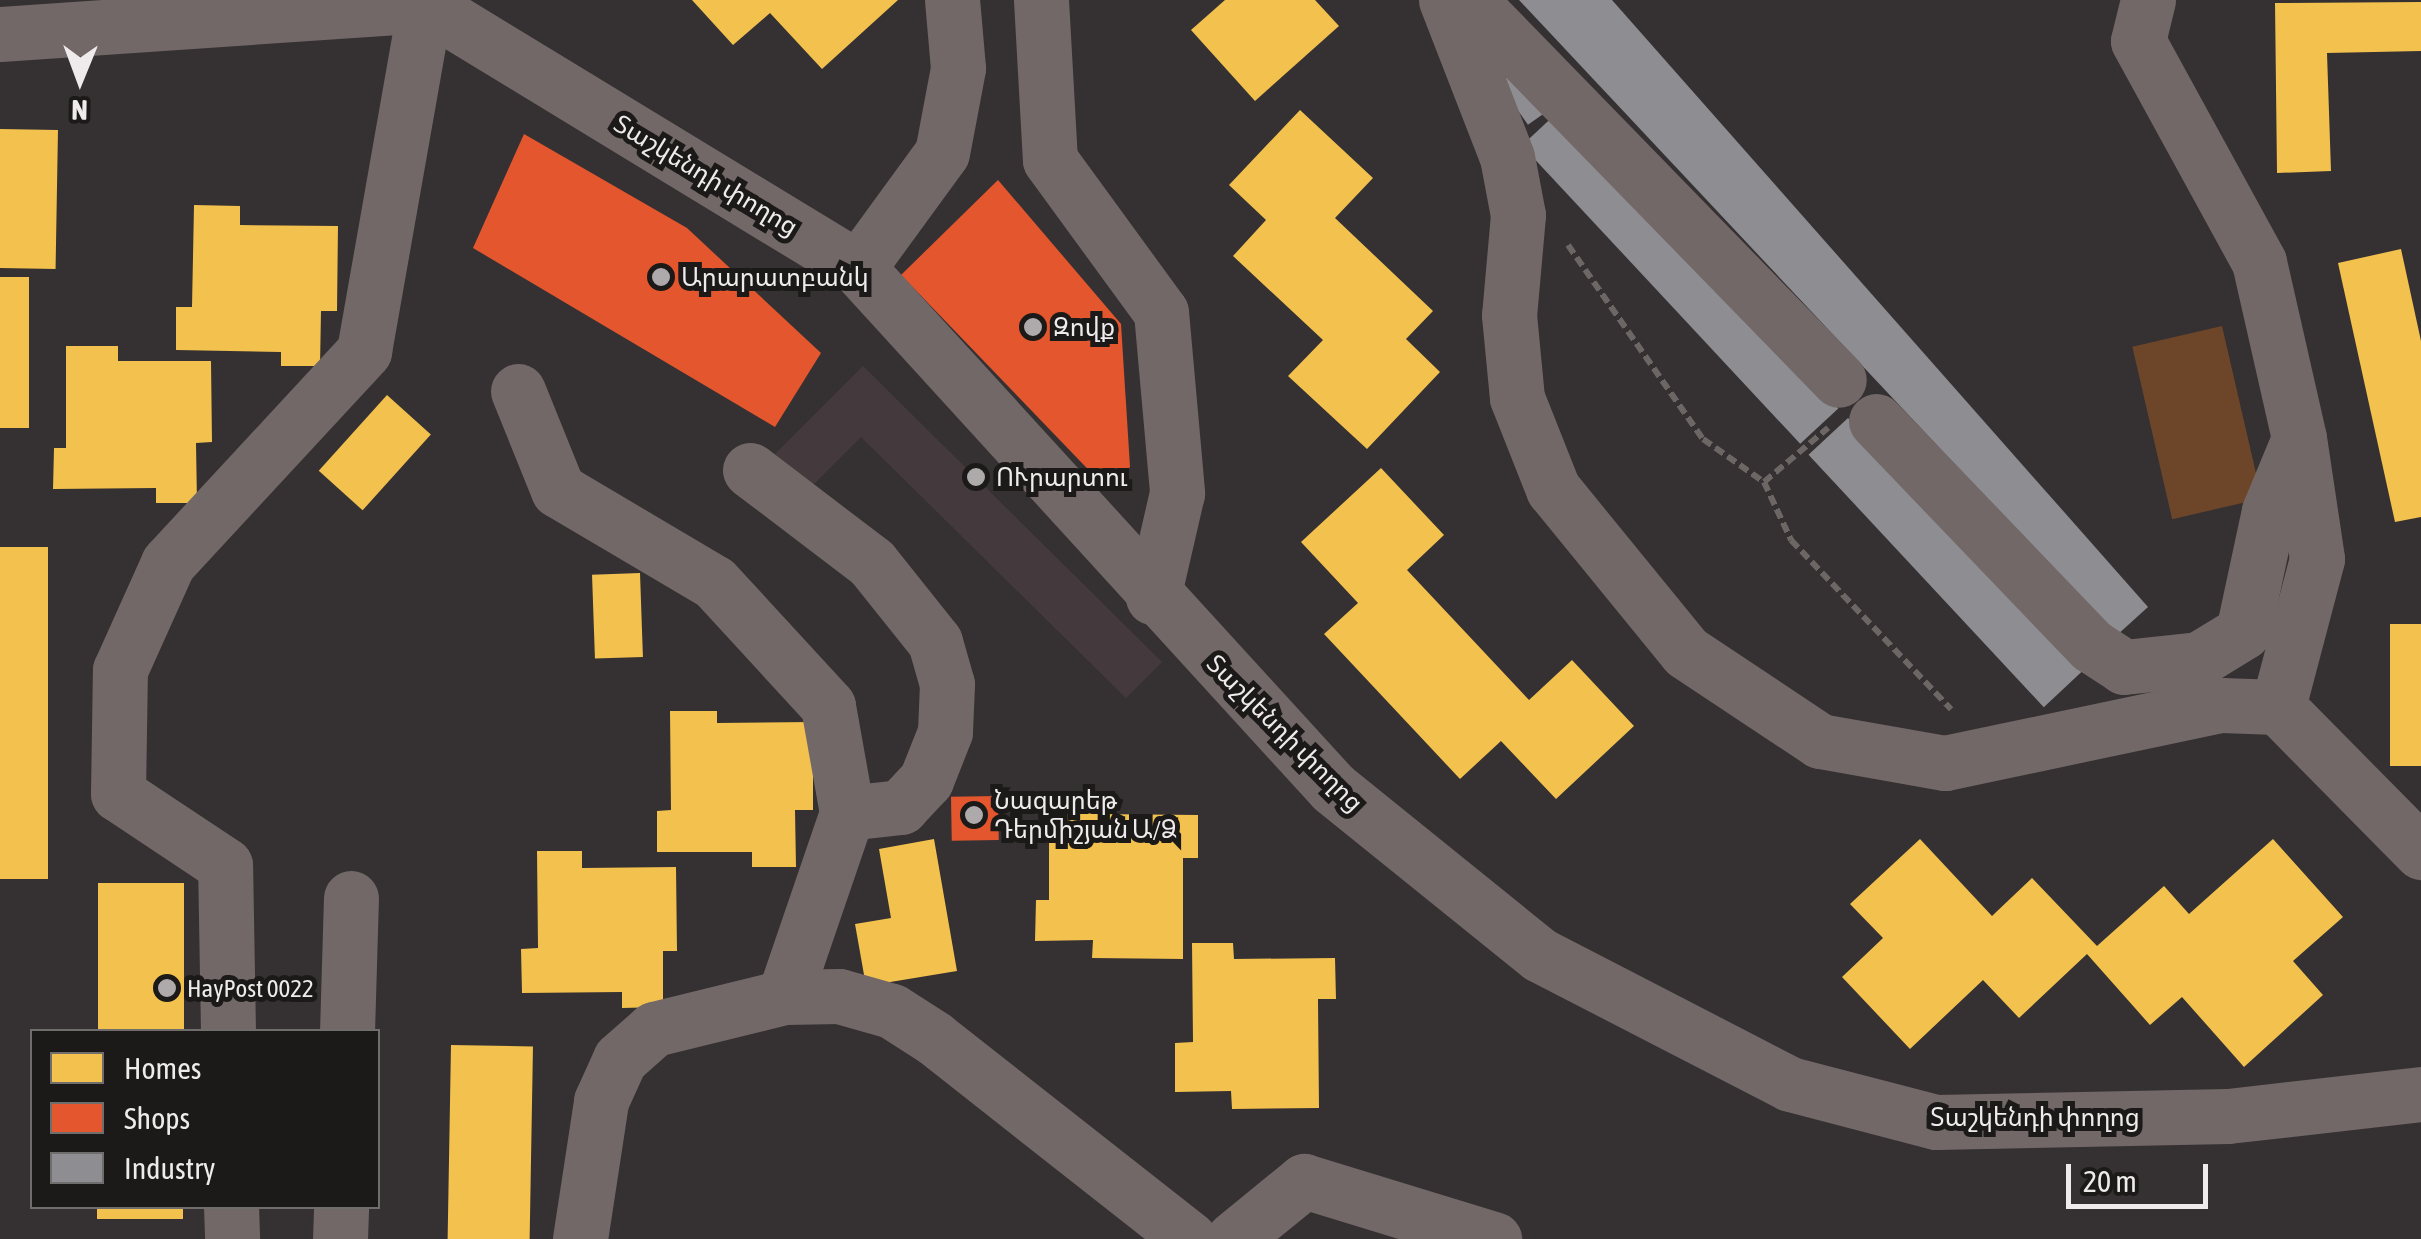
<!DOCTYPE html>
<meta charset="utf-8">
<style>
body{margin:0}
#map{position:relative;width:2421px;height:1239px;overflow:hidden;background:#353132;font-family:"Asap Condensed","Noto Sans Armenian",sans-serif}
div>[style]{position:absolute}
.built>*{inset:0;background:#44393c}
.green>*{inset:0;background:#6d4529;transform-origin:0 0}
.homes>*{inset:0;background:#f2c14e;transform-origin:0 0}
.shops>*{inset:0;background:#e4572e;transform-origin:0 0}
.industry>*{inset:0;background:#8d8d92;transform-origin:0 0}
.path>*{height:6px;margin-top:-3px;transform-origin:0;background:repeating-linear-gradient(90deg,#6c6665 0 10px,transparent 0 15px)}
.minor>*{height:55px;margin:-27.5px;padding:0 27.5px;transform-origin:27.5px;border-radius:27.5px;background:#736868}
.dots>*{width:28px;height:28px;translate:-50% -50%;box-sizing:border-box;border:5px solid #1c1919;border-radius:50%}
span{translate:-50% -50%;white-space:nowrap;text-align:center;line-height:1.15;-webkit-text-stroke:10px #1c1919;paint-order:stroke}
.street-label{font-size:25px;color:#efebec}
.poi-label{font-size:25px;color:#efebec}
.left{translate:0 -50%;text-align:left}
.legend{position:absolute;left:30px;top:1029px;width:350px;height:180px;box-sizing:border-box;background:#1c1919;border:2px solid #706d6d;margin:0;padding:12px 18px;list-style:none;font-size:30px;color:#efebec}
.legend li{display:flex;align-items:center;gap:20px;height:50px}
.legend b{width:50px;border:2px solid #706d6d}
.north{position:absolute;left:30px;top:30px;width:100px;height:100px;-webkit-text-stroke:8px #1c1919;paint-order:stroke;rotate:181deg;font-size:28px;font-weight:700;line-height:40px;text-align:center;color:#efebec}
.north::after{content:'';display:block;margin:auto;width:35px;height:45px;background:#efebec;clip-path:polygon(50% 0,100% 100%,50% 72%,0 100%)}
.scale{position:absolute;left:2066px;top:1164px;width:142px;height:45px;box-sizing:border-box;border:5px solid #efebec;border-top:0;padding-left:12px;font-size:30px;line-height:35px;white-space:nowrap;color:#efebec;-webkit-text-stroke:8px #1c1919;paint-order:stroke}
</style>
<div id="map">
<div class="built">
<i style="clip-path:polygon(863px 366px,1162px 662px,1126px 698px,861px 437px,808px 490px,773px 456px)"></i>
</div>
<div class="green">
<i style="left:2222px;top:326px;width:177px;height:92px;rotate:77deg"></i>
</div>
<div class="homes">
<i style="clip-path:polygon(692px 0,898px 0,822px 69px,770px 13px,733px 45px)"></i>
<i style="clip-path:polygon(1225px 0,1315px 0,1339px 26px,1255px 101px,1191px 30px)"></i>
<i style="clip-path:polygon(2421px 2px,2421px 51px,2327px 53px,2331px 171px,2277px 173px,2275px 3px)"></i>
<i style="clip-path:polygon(1300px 110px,1373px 178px,1335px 218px,1433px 311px,1406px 339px,1440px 372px,1367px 449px,1288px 376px,1323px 340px,1233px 256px,1266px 220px,1229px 185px)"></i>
<i style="left:0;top:129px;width:58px;height:139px;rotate:1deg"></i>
<i style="clip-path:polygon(194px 205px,240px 206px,240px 225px,338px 226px,337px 311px,321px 311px,320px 366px,281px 366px,281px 352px,176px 350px,176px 307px,192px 307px)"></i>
<i style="clip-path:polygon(2401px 249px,2421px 341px,2421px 517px,2395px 522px,2338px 263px)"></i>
<i style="left:0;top:277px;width:29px;height:151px"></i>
<i style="clip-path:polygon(66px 346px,118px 346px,118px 361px,211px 361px,212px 442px,196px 443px,197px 503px,156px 503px,156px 488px,53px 489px,54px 448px,66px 448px)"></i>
<i style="left:387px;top:395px;width:59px;height:102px;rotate:42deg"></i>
<i style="clip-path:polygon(1381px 468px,1444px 535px,1407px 570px,1529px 700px,1572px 660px,1634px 726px,1556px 799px,1501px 741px,1460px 779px,1324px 634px,1358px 603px,1301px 542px)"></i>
<i style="left:0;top:547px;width:48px;height:332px"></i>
<i style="left:640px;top:573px;width:84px;height:48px;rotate:88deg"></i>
<i style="left:2390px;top:624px;width:31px;height:142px"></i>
<i style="clip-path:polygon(670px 711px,717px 711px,717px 723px,813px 722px,813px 810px,795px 810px,796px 867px,752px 867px,752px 852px,657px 852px,657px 811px,671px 810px)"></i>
<i style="clip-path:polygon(1049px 795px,1094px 795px,1094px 814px,1198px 815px,1198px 858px,1183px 858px,1183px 959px,1092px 958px,1093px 940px,1035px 941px,1036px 900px,1049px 900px)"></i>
<i style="clip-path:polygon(934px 839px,957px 971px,866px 986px,855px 924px,891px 918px,879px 849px)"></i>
<i style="clip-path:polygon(1920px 839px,1992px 916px,2032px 878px,2097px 946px,2164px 886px,2189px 914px,2273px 839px,2343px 917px,2293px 961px,2323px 995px,2244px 1067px,2182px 997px,2150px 1025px,2087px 954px,2019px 1018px,1983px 980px,1910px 1049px,1842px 977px,1883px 938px,1850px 904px)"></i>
<i style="clip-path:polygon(537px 851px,582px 851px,582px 868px,676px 867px,677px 951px,663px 951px,663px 1007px,622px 1008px,622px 992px,522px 993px,521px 949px,538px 948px)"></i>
<i style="left:98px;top:883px;width:86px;height:149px"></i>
<i style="clip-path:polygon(1192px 943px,1233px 943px,1234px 959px,1335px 958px,1336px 999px,1318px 999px,1319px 1108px,1232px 1109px,1231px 1091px,1175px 1092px,1175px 1043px,1193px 1042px)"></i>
<i style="left:451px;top:1045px;width:82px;height:194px;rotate:1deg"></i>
<i style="left:97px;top:1206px;width:86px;height:13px"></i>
</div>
<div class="shops">
<i style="clip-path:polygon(524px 134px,687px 228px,821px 353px,775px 427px,473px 248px)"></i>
<i style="clip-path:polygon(998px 180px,1121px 324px,1130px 467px,1106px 488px,901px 275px)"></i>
<i style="left:998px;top:796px;width:44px;height:47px;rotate:89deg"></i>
</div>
<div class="industry">
<i style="clip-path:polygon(1519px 0,1612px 0,2148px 607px,2116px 636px)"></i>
<i style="left:1520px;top:68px;width:51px;height:26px;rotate:55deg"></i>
<i style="left:1560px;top:110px;width:408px;height:52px;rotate:47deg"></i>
<i style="left:1848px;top:418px;width:345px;height:54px;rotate:47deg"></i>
</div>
<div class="path">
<i style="left:1568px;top:245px;width:236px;rotate:55.2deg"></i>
<i style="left:1703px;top:439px;width:75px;rotate:35.2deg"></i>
<i style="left:1764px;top:482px;width:64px;rotate:65deg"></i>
<i style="left:1791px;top:540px;width:233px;rotate:46.6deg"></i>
<i style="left:1764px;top:482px;width:84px;rotate:-40.2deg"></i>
</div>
<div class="minor">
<i style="left:1041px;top:0;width:160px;rotate:86.8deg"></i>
<i style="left:1050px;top:160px;width:188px;rotate:53.9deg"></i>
<i style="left:1161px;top:312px;width:182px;rotate:84.9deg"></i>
<i style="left:1177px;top:493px;width:107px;rotate:103deg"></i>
<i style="left:1446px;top:0;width:168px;rotate:68.8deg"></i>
<i style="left:1507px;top:157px;width:59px;rotate:79.3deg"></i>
<i style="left:1518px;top:215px;width:100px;rotate:95.1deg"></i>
<i style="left:1509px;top:315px;width:83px;rotate:84.5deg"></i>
<i style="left:1517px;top:398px;width:98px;rotate:68.4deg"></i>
<i style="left:1553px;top:489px;width:210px;rotate:50.8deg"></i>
<i style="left:1686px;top:652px;width:161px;rotate:33.6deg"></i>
<i style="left:1820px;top:741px;width:127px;rotate:10deg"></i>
<i style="left:1945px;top:763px;width:282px;rotate:-11.9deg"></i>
<i style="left:2221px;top:705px;width:57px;rotate:2deg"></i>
<i style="left:2278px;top:707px;width:204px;rotate:45.4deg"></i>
<i style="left:1469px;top:0;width:530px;rotate:45.76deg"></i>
<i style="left:2148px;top:0;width:42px;rotate:103.7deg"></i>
<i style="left:2138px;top:41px;width:252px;rotate:61.3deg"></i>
<i style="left:2259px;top:262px;width:180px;rotate:77.2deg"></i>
<i style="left:2299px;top:438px;width:122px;rotate:81.5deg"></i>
<i style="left:2317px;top:559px;width:153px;rotate:104.8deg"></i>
<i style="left:426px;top:5px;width:506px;rotate:31.33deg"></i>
<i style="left:858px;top:268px;width:704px;rotate:47.59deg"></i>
<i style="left:1333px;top:788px;width:266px;rotate:38.9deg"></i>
<i style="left:1540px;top:955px;width:281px;rotate:27.3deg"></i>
<i style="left:1790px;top:1084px;width:151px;rotate:14.6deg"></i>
<i style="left:1936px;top:1122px;width:292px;rotate:-1.2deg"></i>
<i style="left:2228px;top:1116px;width:194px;rotate:-6.5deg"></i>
<i style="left:0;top:34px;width:427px;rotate:-3.9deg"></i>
<i style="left:858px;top:268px;width:142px;rotate:-53.9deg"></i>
<i style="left:942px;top:153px;width:86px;rotate:-79.3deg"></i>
<i style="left:958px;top:68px;width:68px;rotate:-95deg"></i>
<i style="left:518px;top:391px;width:107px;rotate:68deg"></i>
<i style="left:558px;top:490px;width:182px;rotate:30.6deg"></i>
<i style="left:715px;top:583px;width:167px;rotate:47.4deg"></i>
<i style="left:828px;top:706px;width:109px;rotate:79.9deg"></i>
<i style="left:847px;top:813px;width:194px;rotate:108.9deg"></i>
<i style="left:1876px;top:421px;width:312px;rotate:46.2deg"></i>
<i style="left:2092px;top:646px;width:38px;rotate:33deg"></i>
<i style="left:2124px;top:667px;width:75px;rotate:-6.1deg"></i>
<i style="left:2199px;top:659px;width:52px;rotate:-31.5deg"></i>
<i style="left:2243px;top:632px;width:124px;rotate:-77.9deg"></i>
<i style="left:2269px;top:511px;width:76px;rotate:-67.5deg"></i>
<i style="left:750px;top:470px;width:153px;rotate:37.3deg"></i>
<i style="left:872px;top:563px;width:101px;rotate:51.4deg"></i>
<i style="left:935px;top:642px;width:44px;rotate:74.1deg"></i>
<i style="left:947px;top:684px;width:48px;rotate:92.4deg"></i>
<i style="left:945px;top:732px;width:52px;rotate:111.6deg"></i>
<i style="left:926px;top:780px;width:37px;rotate:133deg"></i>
<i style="left:901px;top:807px;width:54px;rotate:173.7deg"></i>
<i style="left:228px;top:1032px;width:167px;rotate:-91deg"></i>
<i style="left:225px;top:865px;width:128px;rotate:-146.4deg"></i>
<i style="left:118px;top:794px;width:124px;rotate:-89.1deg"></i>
<i style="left:120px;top:670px;width:117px;rotate:-65.8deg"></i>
<i style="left:168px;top:563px;width:289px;rotate:-47.2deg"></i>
<i style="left:364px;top:351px;width:356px;rotate:-80deg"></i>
<i style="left:347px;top:1032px;width:134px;rotate:-88.3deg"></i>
<i style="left:231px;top:1206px;width:33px;rotate:88deg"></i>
<i style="left:340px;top:1239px;width:33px;rotate:-88deg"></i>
<i style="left:580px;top:1239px;width:140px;rotate:-81.3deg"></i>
<i style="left:601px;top:1101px;width:46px;rotate:-65.7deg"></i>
<i style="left:620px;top:1059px;width:45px;rotate:-41.4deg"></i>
<i style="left:654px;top:1029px;width:134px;rotate:-13.8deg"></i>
<i style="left:784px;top:997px;width:55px;rotate:-1deg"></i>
<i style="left:839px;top:996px;width:55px;rotate:15.8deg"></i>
<i style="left:892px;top:1011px;width:50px;rotate:32.7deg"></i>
<i style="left:934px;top:1038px;width:325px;rotate:38.2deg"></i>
<i style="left:1233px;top:1239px;width:92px;rotate:-39.2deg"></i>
<i style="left:1304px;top:1181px;width:199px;rotate:17deg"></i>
</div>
<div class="dots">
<i style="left:661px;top:277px;background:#aeaaab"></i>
<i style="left:1033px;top:327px;background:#aeaaab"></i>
<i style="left:976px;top:477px;background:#aeaaab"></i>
<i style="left:974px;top:815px;background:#aeaaab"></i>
<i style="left:167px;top:988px;background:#aeaaab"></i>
</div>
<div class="street-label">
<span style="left:706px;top:175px;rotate:31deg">Տաշկենդի փողոց</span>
<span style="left:1285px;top:733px;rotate:45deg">Տաշկենդի փողոց</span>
<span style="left:2035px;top:1117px">Տաշկենդի փողոց</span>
</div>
<div class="poi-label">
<span class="left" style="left:681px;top:277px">Արարատբանկ</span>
<span class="left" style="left:1053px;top:327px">Զովք</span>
<span class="left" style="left:996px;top:477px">ՈՒրարտու</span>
<span class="left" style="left:994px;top:815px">Նազարեթ<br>Դերմիշյան Ա/Ձ</span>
<span class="left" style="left:187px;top:988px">HayPost 0022</span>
</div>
<ul class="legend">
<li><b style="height:28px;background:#f2c14e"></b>Homes</li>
<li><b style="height:28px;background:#e4572e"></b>Shops</li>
<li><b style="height:28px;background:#8d8d92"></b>Industry</li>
</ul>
<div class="north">N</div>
<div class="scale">20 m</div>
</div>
